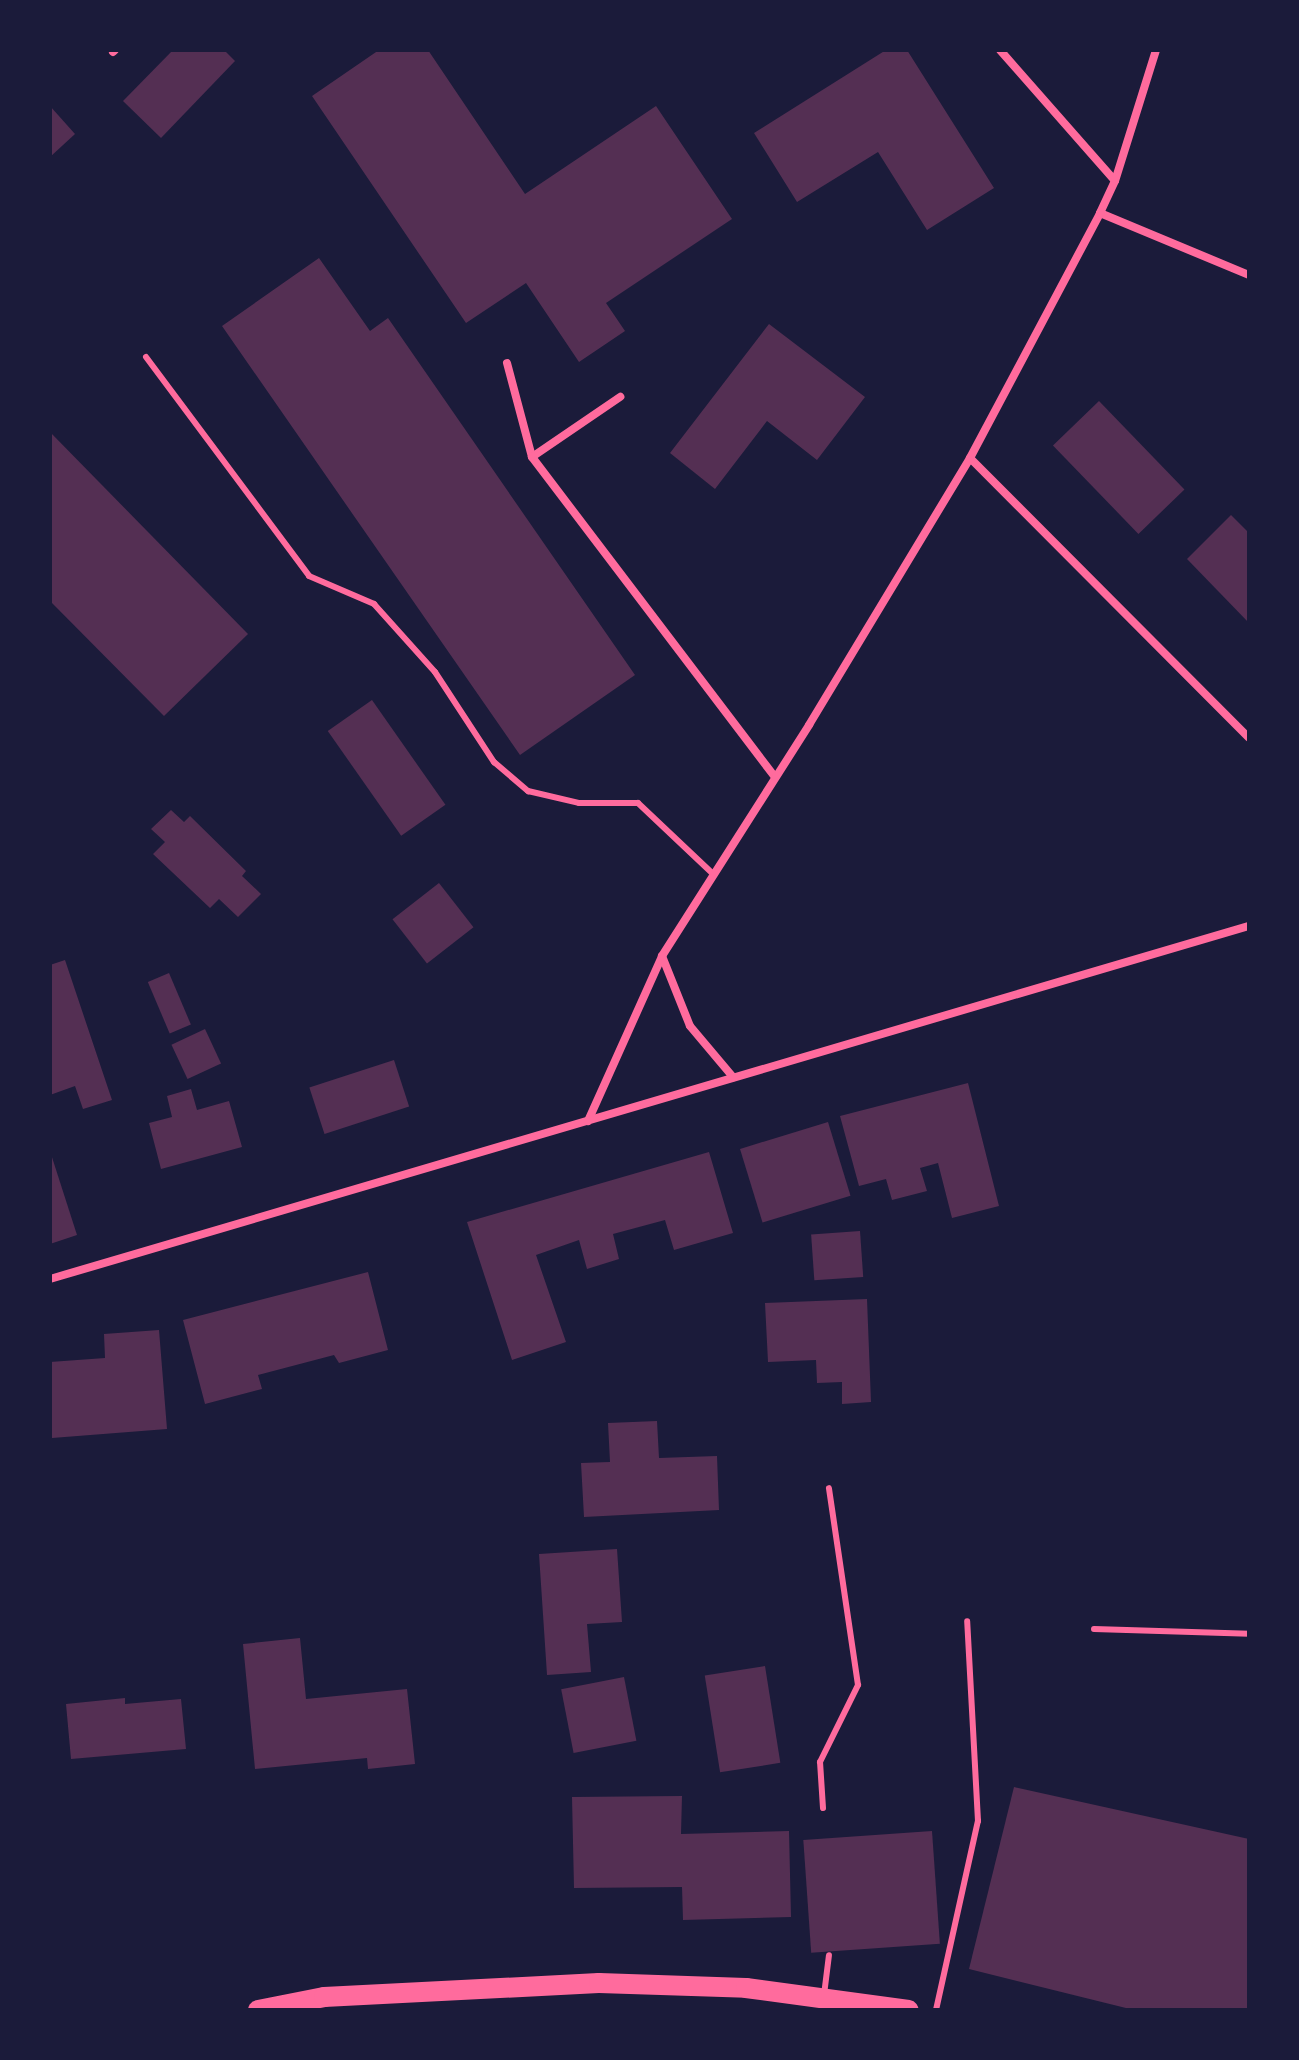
<!DOCTYPE html>
<style>
body{margin:0}
#map{position:relative;width:1299px;height:2060px;overflow:hidden;background:#1b1b3a;font-family:"Playfair Display",serif}
div>[style]{position:absolute}
.building>*{inset:0;background:#542f53;transform-origin:0 0}
.service>*{height:6px;margin:-3px;padding:0 3px;transform-origin:3px;border-radius:3px;background:#ff6b9d}
.minor>*{height:8px;margin:-4px;padding:0 4px;transform-origin:4px;border-radius:4px;background:#ff6b9d}
.primary>*{height:20px;margin:-10px;padding:0 10px;transform-origin:10px;border-radius:10px;background:#ff6b9d}
span{translate:-50% -50%;white-space:nowrap;text-align:center;line-height:1.15;-webkit-text-stroke:6px #1b1b3a;paint-order:stroke}
.frame{position:absolute;inset:0;border:52px solid #1b1b3a;pointer-events:none}
</style>
<div id="map">
<div class="building">
<i style="clip-path:polygon(173px 50px,224px 50px,235px 61px,161px 138px,123px 101px)"></i>
<i style="clip-path:polygon(379px 50px,428px 50px,525px 194px,656px 106px,732px 219px,606px 303px,625px 331px,579px 362px,526px 283px,466px 323px,312px 96px)"></i>
<i style="clip-path:polygon(886px 50px,907px 50px,994px 188px,927px 230px,878px 152px,797px 202px,754px 133px)"></i>
<i style="clip-path:polygon(50px 106px,75px 134px,50px 157px)"></i>
<i style="clip-path:polygon(319px 258px,370px 331px,388px 318px,635px 675px,520px 755px,222px 326px)"></i>
<i style="clip-path:polygon(769px 324px,865px 397px,817px 460px,767px 421px,715px 489px,670px 453px)"></i>
<i style="left:1099px;top:401px;width:123px;height:64px;rotate:46deg"></i>
<i style="clip-path:polygon(50px 432px,248px 634px,164px 716px,50px 601px)"></i>
<i style="clip-path:polygon(1231px 515px,1249px 533px,1249px 623px,1187px 559px)"></i>
<i style="left:372px;top:700px;width:128px;height:54px;rotate:55deg"></i>
<i style="clip-path:polygon(171px 810px,184px 822px,190px 816px,246px 871px,242px 876px,261px 894px,238px 917px,219px 899px,210px 908px,153px 854px,165px 842px,151px 829px)"></i>
<i style="left:439px;top:883px;width:56px;height:59px;rotate:52deg"></i>
<i style="clip-path:polygon(65px 960px,112px 1100px,83px 1109px,75px 1086px,50px 1095px,50px 965px)"></i>
<i style="left:169px;top:973px;width:56px;height:23px;rotate:67deg"></i>
<i style="left:205px;top:1029px;width:38px;height:37px;rotate:65deg"></i>
<i style="left:394px;top:1060px;width:49px;height:89px;rotate:72deg"></i>
<i style="clip-path:polygon(968px 1083px,999px 1206px,952px 1218px,938px 1163px,920px 1168px,927px 1191px,892px 1200px,886px 1179px,859px 1186px,840px 1116px)"></i>
<i style="clip-path:polygon(191px 1089px,197px 1110px,229px 1101px,242px 1147px,161px 1169px,149px 1123px,172px 1117px,167px 1096px)"></i>
<i style="left:828px;top:1122px;width:77px;height:92px;rotate:73deg"></i>
<i style="clip-path:polygon(50px 1151px,77px 1235px,50px 1244px)"></i>
<i style="clip-path:polygon(709px 1152px,733px 1233px,674px 1250px,665px 1220px,613px 1234px,619px 1259px,587px 1269px,579px 1240px,536px 1255px,566px 1342px,512px 1360px,467px 1222px)"></i>
<i style="left:860px;top:1231px;width:46px;height:49px;rotate:86deg"></i>
<i style="clip-path:polygon(368px 1272px,388px 1350px,339px 1363px,334px 1355px,258px 1375px,262px 1389px,205px 1404px,183px 1320px)"></i>
<i style="clip-path:polygon(867px 1299px,871px 1402px,842px 1404px,842px 1382px,817px 1383px,816px 1360px,768px 1362px,765px 1303px)"></i>
<i style="clip-path:polygon(159px 1330px,167px 1429px,52px 1438px,50px 1362px,105px 1358px,104px 1334px)"></i>
<i style="clip-path:polygon(657px 1421px,659px 1458px,717px 1456px,719px 1510px,584px 1517px,581px 1463px,610px 1462px,608px 1423px)"></i>
<i style="clip-path:polygon(617px 1549px,622px 1622px,587px 1624px,591px 1672px,547px 1675px,539px 1554px)"></i>
<i style="clip-path:polygon(300px 1638px,306px 1699px,407px 1689px,415px 1764px,368px 1769px,367px 1758px,255px 1769px,243px 1644px)"></i>
<i style="left:765px;top:1666px;width:98px;height:61px;rotate:81deg"></i>
<i style="left:624px;top:1677px;width:65px;height:64px;rotate:79deg"></i>
<i style="clip-path:polygon(125px 1698px,125px 1704px,181px 1699px,186px 1749px,71px 1759px,66px 1704px)"></i>
<i style="clip-path:polygon(1014px 1787px,1249px 1839px,1249px 2010px,1134px 2010px,969px 1969px)"></i>
<i style="clip-path:polygon(682px 1796px,681px 1834px,789px 1831px,791px 1917px,683px 1920px,682px 1887px,574px 1888px,572px 1797px)"></i>
<i style="left:932px;top:1831px;width:113px;height:129px;rotate:86deg"></i>
</div>
<div class="service">
<i style="left:146px;top:357px;width:273px;rotate:53.3deg"></i>
<i style="left:309px;top:576px;width:71px;rotate:23.3deg"></i>
<i style="left:374px;top:604px;width:91px;rotate:48.1deg"></i>
<i style="left:435px;top:672px;width:108px;rotate:56.8deg"></i>
<i style="left:494px;top:762px;width:45px;rotate:40.5deg"></i>
<i style="left:528px;top:791px;width:52px;rotate:13.2deg"></i>
<i style="left:579px;top:803px;width:59px"></i>
<i style="left:638px;top:803px;width:103px;rotate:43.4deg"></i>
<i style="left:1094px;top:1629px;width:155px;rotate:1.8deg"></i>
<i style="left:823px;top:1808px;width:46px;rotate:-93.7deg"></i>
<i style="left:820px;top:1762px;width:86px;rotate:-63.7deg"></i>
<i style="left:858px;top:1685px;width:199px;rotate:-98.4deg"></i>
<i style="left:824px;top:1995px;width:40px;rotate:-82.9deg"></i>
<i style="left:936px;top:2010px;width:194px;rotate:-77.5deg"></i>
<i style="left:978px;top:1821px;width:200px;rotate:-93.1deg"></i>
</div>
<div class="minor">
<i style="left:1000px;top:50px;width:174px;rotate:48.7deg"></i>
<i style="left:113px;top:52px;width:3px;rotate:-45deg"></i>
<i style="left:1100px;top:213px;width:161px;rotate:22.6deg"></i>
<i style="left:507px;top:363px;width:97px;rotate:75.1deg"></i>
<i style="left:532px;top:457px;width:402px;rotate:52.8deg"></i>
<i style="left:532px;top:457px;width:107px;rotate:-34.3deg"></i>
<i style="left:970px;top:458px;width:395px;rotate:45.1deg"></i>
<i style="left:662px;top:956px;width:75px;rotate:68.2deg"></i>
<i style="left:690px;top:1026px;width:67px;rotate:49.9deg"></i>
<i style="left:588px;top:1121px;width:181px;rotate:-65.8deg"></i>
<i style="left:662px;top:956px;width:274px;rotate:-57.5deg"></i>
<i style="left:809px;top:725px;width:312px;rotate:-58.9deg"></i>
<i style="left:970px;top:458px;width:277px;rotate:-62deg"></i>
<i style="left:1100px;top:213px;width:35px;rotate:-65deg"></i>
<i style="left:1115px;top:181px;width:137px;rotate:-72.6deg"></i>
<i style="left:50px;top:1279px;width:1250px;rotate:-16.41deg"></i>
</div>
<div class="primary">
<i style="left:258px;top:2010px;width:67px;rotate:-11.1deg"></i>
<i style="left:324px;top:1997px;width:275px;rotate:-2.9deg"></i>
<i style="left:599px;top:1983px;width:147px;rotate:1.9deg"></i>
<i style="left:746px;top:1988px;width:164px;rotate:7.7deg"></i>
</div>
<div class="frame"></div>
</div>
